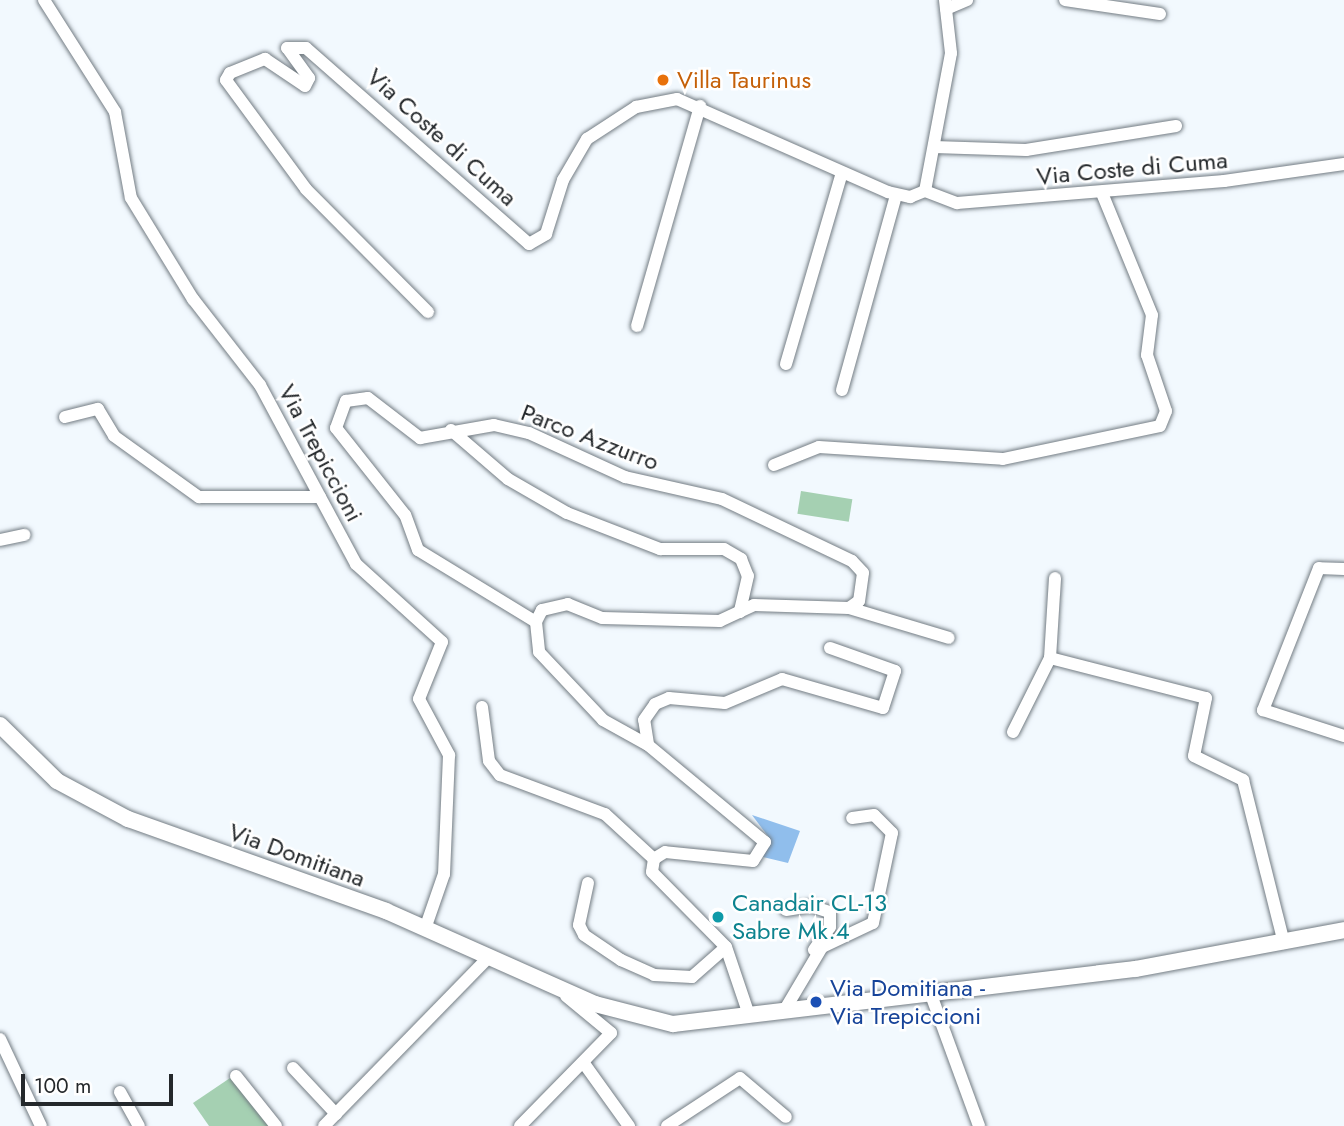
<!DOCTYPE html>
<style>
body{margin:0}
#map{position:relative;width:1344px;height:1126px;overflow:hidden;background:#f2f9fe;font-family:Jost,sans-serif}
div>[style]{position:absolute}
.green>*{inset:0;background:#a5d0b2;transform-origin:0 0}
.water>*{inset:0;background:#90beec}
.roads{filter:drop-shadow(0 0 2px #737c83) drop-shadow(0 0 2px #737c83)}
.minor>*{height:12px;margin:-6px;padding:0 6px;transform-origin:6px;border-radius:6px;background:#fff}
.major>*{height:16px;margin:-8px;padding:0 8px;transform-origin:8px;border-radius:8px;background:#fff}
.dots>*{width:19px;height:19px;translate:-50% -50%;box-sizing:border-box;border:4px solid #fff;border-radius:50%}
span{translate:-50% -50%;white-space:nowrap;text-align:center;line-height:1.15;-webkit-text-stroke:5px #fff;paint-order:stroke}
.food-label{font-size:24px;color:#c56008}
.left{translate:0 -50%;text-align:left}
.street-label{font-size:24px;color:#24282b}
.culture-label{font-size:24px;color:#0d838f}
.transit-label{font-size:24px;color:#164399}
.scale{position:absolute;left:21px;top:1074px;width:152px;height:32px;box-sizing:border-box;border:4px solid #24282b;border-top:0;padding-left:9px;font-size:21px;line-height:24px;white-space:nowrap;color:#24282b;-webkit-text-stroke:5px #fff;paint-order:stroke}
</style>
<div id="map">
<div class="green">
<i style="left:801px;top:491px;width:52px;height:23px;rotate:9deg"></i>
<i style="clip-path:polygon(233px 1076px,271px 1126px,209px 1126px,193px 1103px)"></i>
</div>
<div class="water">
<i style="clip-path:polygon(752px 815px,800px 831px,788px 863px,763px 857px,770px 839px)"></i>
</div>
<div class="roads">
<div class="minor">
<i style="left:44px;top:0;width:133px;rotate:57.6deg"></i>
<i style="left:115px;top:112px;width:87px;rotate:79.5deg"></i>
<i style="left:131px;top:198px;width:119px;rotate:58.5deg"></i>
<i style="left:193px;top:299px;width:109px;rotate:52.1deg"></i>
<i style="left:260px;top:385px;width:203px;rotate:61.8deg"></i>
<i style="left:356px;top:564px;width:116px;rotate:42.2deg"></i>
<i style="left:442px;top:642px;width:61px;rotate:112deg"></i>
<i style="left:419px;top:699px;width:64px;rotate:61.8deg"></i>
<i style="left:449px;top:755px;width:119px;rotate:92.4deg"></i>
<i style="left:444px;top:874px;width:58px;rotate:109.1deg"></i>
<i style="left:1065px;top:0;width:96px;rotate:8.4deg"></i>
<i style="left:946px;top:9px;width:23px;rotate:-23deg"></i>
<i style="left:934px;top:147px;width:92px;rotate:1.9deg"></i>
<i style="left:1026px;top:150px;width:152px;rotate:-9.1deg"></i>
<i style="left:925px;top:191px;width:140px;rotate:-79.3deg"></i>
<i style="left:951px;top:53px;width:53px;rotate:-96.5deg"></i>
<i style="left:428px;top:312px;width:173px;rotate:-134.8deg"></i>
<i style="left:306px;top:189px;width:135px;rotate:-126.3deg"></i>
<i style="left:226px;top:80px;width:8px;rotate:-60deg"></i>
<i style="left:230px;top:73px;width:38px;rotate:-22deg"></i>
<i style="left:265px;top:59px;width:48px;rotate:34deg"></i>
<i style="left:305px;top:86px;width:9px;rotate:-63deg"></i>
<i style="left:309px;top:78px;width:37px;rotate:-126deg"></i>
<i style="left:287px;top:48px;width:19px"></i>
<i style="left:306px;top:48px;width:297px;rotate:41.3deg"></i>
<i style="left:529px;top:244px;width:20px;rotate:-30deg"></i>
<i style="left:546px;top:234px;width:57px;rotate:-72.5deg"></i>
<i style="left:563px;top:180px;width:48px;rotate:-59.7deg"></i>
<i style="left:587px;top:139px;width:59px;rotate:-33.1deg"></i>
<i style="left:636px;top:107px;width:42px;rotate:-11deg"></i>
<i style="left:677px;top:99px;width:231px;rotate:23.8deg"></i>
<i style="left:888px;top:192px;width:23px;rotate:13deg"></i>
<i style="left:910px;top:197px;width:16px;rotate:-22deg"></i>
<i style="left:925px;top:191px;width:34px;rotate:21deg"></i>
<i style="left:957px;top:203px;width:268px;rotate:-4.7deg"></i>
<i style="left:1224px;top:181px;width:121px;rotate:-8.1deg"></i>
<i style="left:637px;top:326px;width:229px;rotate:-74deg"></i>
<i style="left:786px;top:364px;width:199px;rotate:-73.7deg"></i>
<i style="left:842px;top:390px;width:202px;rotate:-74.5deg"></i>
<i style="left:65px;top:417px;width:34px;rotate:-14deg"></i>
<i style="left:98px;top:409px;width:31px;rotate:59deg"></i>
<i style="left:114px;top:436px;width:105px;rotate:35.7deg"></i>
<i style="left:199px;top:497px;width:121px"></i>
<i style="left:451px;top:430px;width:75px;rotate:40.7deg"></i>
<i style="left:508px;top:479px;width:68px;rotate:30deg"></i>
<i style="left:567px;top:513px;width:100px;rotate:21.2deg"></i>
<i style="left:660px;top:549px;width:64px"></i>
<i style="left:724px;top:549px;width:20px;rotate:30deg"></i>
<i style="left:741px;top:559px;width:18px;rotate:68deg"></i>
<i style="left:748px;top:576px;width:37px;rotate:103deg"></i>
<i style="left:774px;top:465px;width:48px;rotate:-21.8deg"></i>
<i style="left:819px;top:447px;width:184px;rotate:3.7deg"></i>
<i style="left:1003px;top:459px;width:160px;rotate:-11.9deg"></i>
<i style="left:1160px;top:426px;width:16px;rotate:-68deg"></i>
<i style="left:1166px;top:411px;width:59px;rotate:-108.7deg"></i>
<i style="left:1147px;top:355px;width:40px;rotate:-82.9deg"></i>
<i style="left:1152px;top:315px;width:132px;rotate:-112.3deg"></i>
<i style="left:0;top:540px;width:25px;rotate:-12deg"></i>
<i style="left:1344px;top:569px;width:25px;rotate:-178deg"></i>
<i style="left:1319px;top:568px;width:153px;rotate:111.5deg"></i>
<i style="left:1263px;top:710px;width:85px;rotate:17.8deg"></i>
<i style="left:849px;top:608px;width:104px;rotate:16.7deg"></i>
<i style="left:536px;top:622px;width:138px;rotate:-148.6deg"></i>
<i style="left:418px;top:550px;width:37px;rotate:-110deg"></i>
<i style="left:405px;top:515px;width:111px;rotate:-128.4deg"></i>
<i style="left:336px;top:428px;width:29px;rotate:-70deg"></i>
<i style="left:346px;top:401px;width:22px;rotate:-8deg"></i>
<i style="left:368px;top:398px;width:66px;rotate:37.6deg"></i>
<i style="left:420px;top:438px;width:75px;rotate:-10deg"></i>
<i style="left:494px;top:425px;width:36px;rotate:13deg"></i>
<i style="left:529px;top:433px;width:106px;rotate:24.6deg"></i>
<i style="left:625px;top:477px;width:99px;rotate:12.8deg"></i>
<i style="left:722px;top:499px;width:144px;rotate:25.5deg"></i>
<i style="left:852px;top:561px;width:16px;rotate:47deg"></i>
<i style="left:863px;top:573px;width:28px;rotate:98deg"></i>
<i style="left:859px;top:601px;width:12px;rotate:145deg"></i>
<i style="left:849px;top:608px;width:95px;rotate:-178.2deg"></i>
<i style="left:754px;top:605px;width:38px;rotate:155deg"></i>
<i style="left:720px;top:621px;width:118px;rotate:-178.5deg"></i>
<i style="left:602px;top:618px;width:37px;rotate:-158deg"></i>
<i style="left:568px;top:604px;width:27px;rotate:167deg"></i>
<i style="left:542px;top:610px;width:13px;rotate:117deg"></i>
<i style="left:536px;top:622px;width:30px;rotate:84deg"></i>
<i style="left:539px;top:652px;width:93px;rotate:46.7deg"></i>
<i style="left:603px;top:720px;width:51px;rotate:29.1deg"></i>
<i style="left:648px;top:745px;width:152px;rotate:39.7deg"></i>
<i style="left:765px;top:842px;width:22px;rotate:122deg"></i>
<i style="left:753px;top:861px;width:88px;rotate:-174.2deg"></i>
<i style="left:665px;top:852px;width:13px;rotate:148deg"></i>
<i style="left:654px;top:859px;width:13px;rotate:99deg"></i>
<i style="left:652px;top:872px;width:105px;rotate:45.4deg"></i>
<i style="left:726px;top:947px;width:72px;rotate:71.3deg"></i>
<i style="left:1050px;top:658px;width:161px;rotate:14.4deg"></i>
<i style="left:1206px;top:698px;width:59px;rotate:101.7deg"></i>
<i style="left:1194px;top:756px;width:55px;rotate:26.1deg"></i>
<i style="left:1243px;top:780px;width:168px;rotate:75.9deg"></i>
<i style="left:482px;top:707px;width:54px;rotate:82.6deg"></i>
<i style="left:489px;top:761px;width:18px;rotate:52deg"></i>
<i style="left:500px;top:775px;width:112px;rotate:20.4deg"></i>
<i style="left:605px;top:814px;width:67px;rotate:42.6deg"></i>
<i style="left:1013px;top:732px;width:83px;rotate:-63.4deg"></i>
<i style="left:1050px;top:658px;width:80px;rotate:-86.4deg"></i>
<i style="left:648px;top:744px;width:24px;rotate:-99deg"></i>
<i style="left:644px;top:720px;width:19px;rotate:-55deg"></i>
<i style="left:655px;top:704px;width:15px;rotate:-23deg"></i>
<i style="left:669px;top:698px;width:56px;rotate:5.1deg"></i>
<i style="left:725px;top:703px;width:62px;rotate:-22.8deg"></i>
<i style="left:782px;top:679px;width:105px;rotate:16deg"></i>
<i style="left:883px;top:708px;width:39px;rotate:-72deg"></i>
<i style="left:895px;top:671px;width:69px;rotate:-160.5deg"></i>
<i style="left:588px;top:883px;width:43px;rotate:102.1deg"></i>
<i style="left:579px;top:925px;width:11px;rotate:63deg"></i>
<i style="left:584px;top:935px;width:45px;rotate:34deg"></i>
<i style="left:621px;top:960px;width:36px;rotate:24deg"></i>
<i style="left:654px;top:975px;width:38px;rotate:3deg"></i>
<i style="left:692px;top:977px;width:45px;rotate:-41.4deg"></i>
<i style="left:786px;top:910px;width:25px;rotate:-9deg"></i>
<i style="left:811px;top:906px;width:20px;rotate:18deg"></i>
<i style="left:830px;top:912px;width:15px;rotate:90deg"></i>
<i style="left:830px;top:927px;width:28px;rotate:125deg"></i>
<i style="left:930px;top:992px;width:143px;rotate:69.9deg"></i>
<i style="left:784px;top:1011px;width:74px;rotate:-59.3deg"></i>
<i style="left:822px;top:947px;width:56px;rotate:-25.2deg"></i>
<i style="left:873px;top:923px;width:92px;rotate:-78.1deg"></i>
<i style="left:892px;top:833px;width:25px;rotate:-135deg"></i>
<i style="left:874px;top:815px;width:22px;rotate:172deg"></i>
<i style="left:0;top:1039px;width:96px;rotate:64.8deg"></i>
<i style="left:583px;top:1062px;width:79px;rotate:54.3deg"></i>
<i style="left:293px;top:1068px;width:63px;rotate:46.9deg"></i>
<i style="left:236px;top:1076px;width:64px;rotate:51.3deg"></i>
<i style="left:120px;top:1092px;width:39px;rotate:61deg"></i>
<i style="left:324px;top:1126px;width:236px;rotate:-45.7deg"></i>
<i style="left:520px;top:1126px;width:130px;rotate:-45.6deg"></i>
<i style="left:611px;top:1033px;width:58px;rotate:-140.6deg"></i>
<i style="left:667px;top:1126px;width:87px;rotate:-33.3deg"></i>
<i style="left:740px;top:1078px;width:60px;rotate:40.3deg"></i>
</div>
<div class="major">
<i style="left:0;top:725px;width:80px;rotate:44.5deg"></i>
<i style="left:57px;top:781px;width:81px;rotate:28.2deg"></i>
<i style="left:128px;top:819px;width:274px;rotate:19.6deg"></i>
<i style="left:386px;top:911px;width:229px;rotate:24deg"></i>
<i style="left:595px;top:1004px;width:81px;rotate:14.4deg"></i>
<i style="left:673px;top:1024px;width:466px;rotate:-6.8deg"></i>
<i style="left:1136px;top:969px;width:212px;rotate:-10.6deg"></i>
</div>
</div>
<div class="dots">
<i style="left:663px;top:80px;background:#e8710a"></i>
<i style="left:718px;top:917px;background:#0f9aa8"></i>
<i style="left:816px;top:1002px;background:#1a4fb4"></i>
</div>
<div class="food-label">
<span class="left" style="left:677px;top:80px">Villa Taurinus</span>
</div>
<div class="street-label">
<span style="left:442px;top:137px;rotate:42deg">Via Coste di Cuma</span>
<span style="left:1132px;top:168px;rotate:-5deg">Via Coste di Cuma</span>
<span style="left:590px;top:437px;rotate:21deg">Parco Azzurro</span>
<span style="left:321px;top:453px;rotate:62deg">Via Trepiccioni</span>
<span style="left:297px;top:855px;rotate:20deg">Via Domitiana</span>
</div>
<div class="culture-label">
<span class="left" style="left:732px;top:917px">Canadair CL-13<br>Sabre Mk.4</span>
</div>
<div class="transit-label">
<span class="left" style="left:830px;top:1002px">Via Domitiana -<br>Via Trepiccioni</span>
</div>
<div class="scale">100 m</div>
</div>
